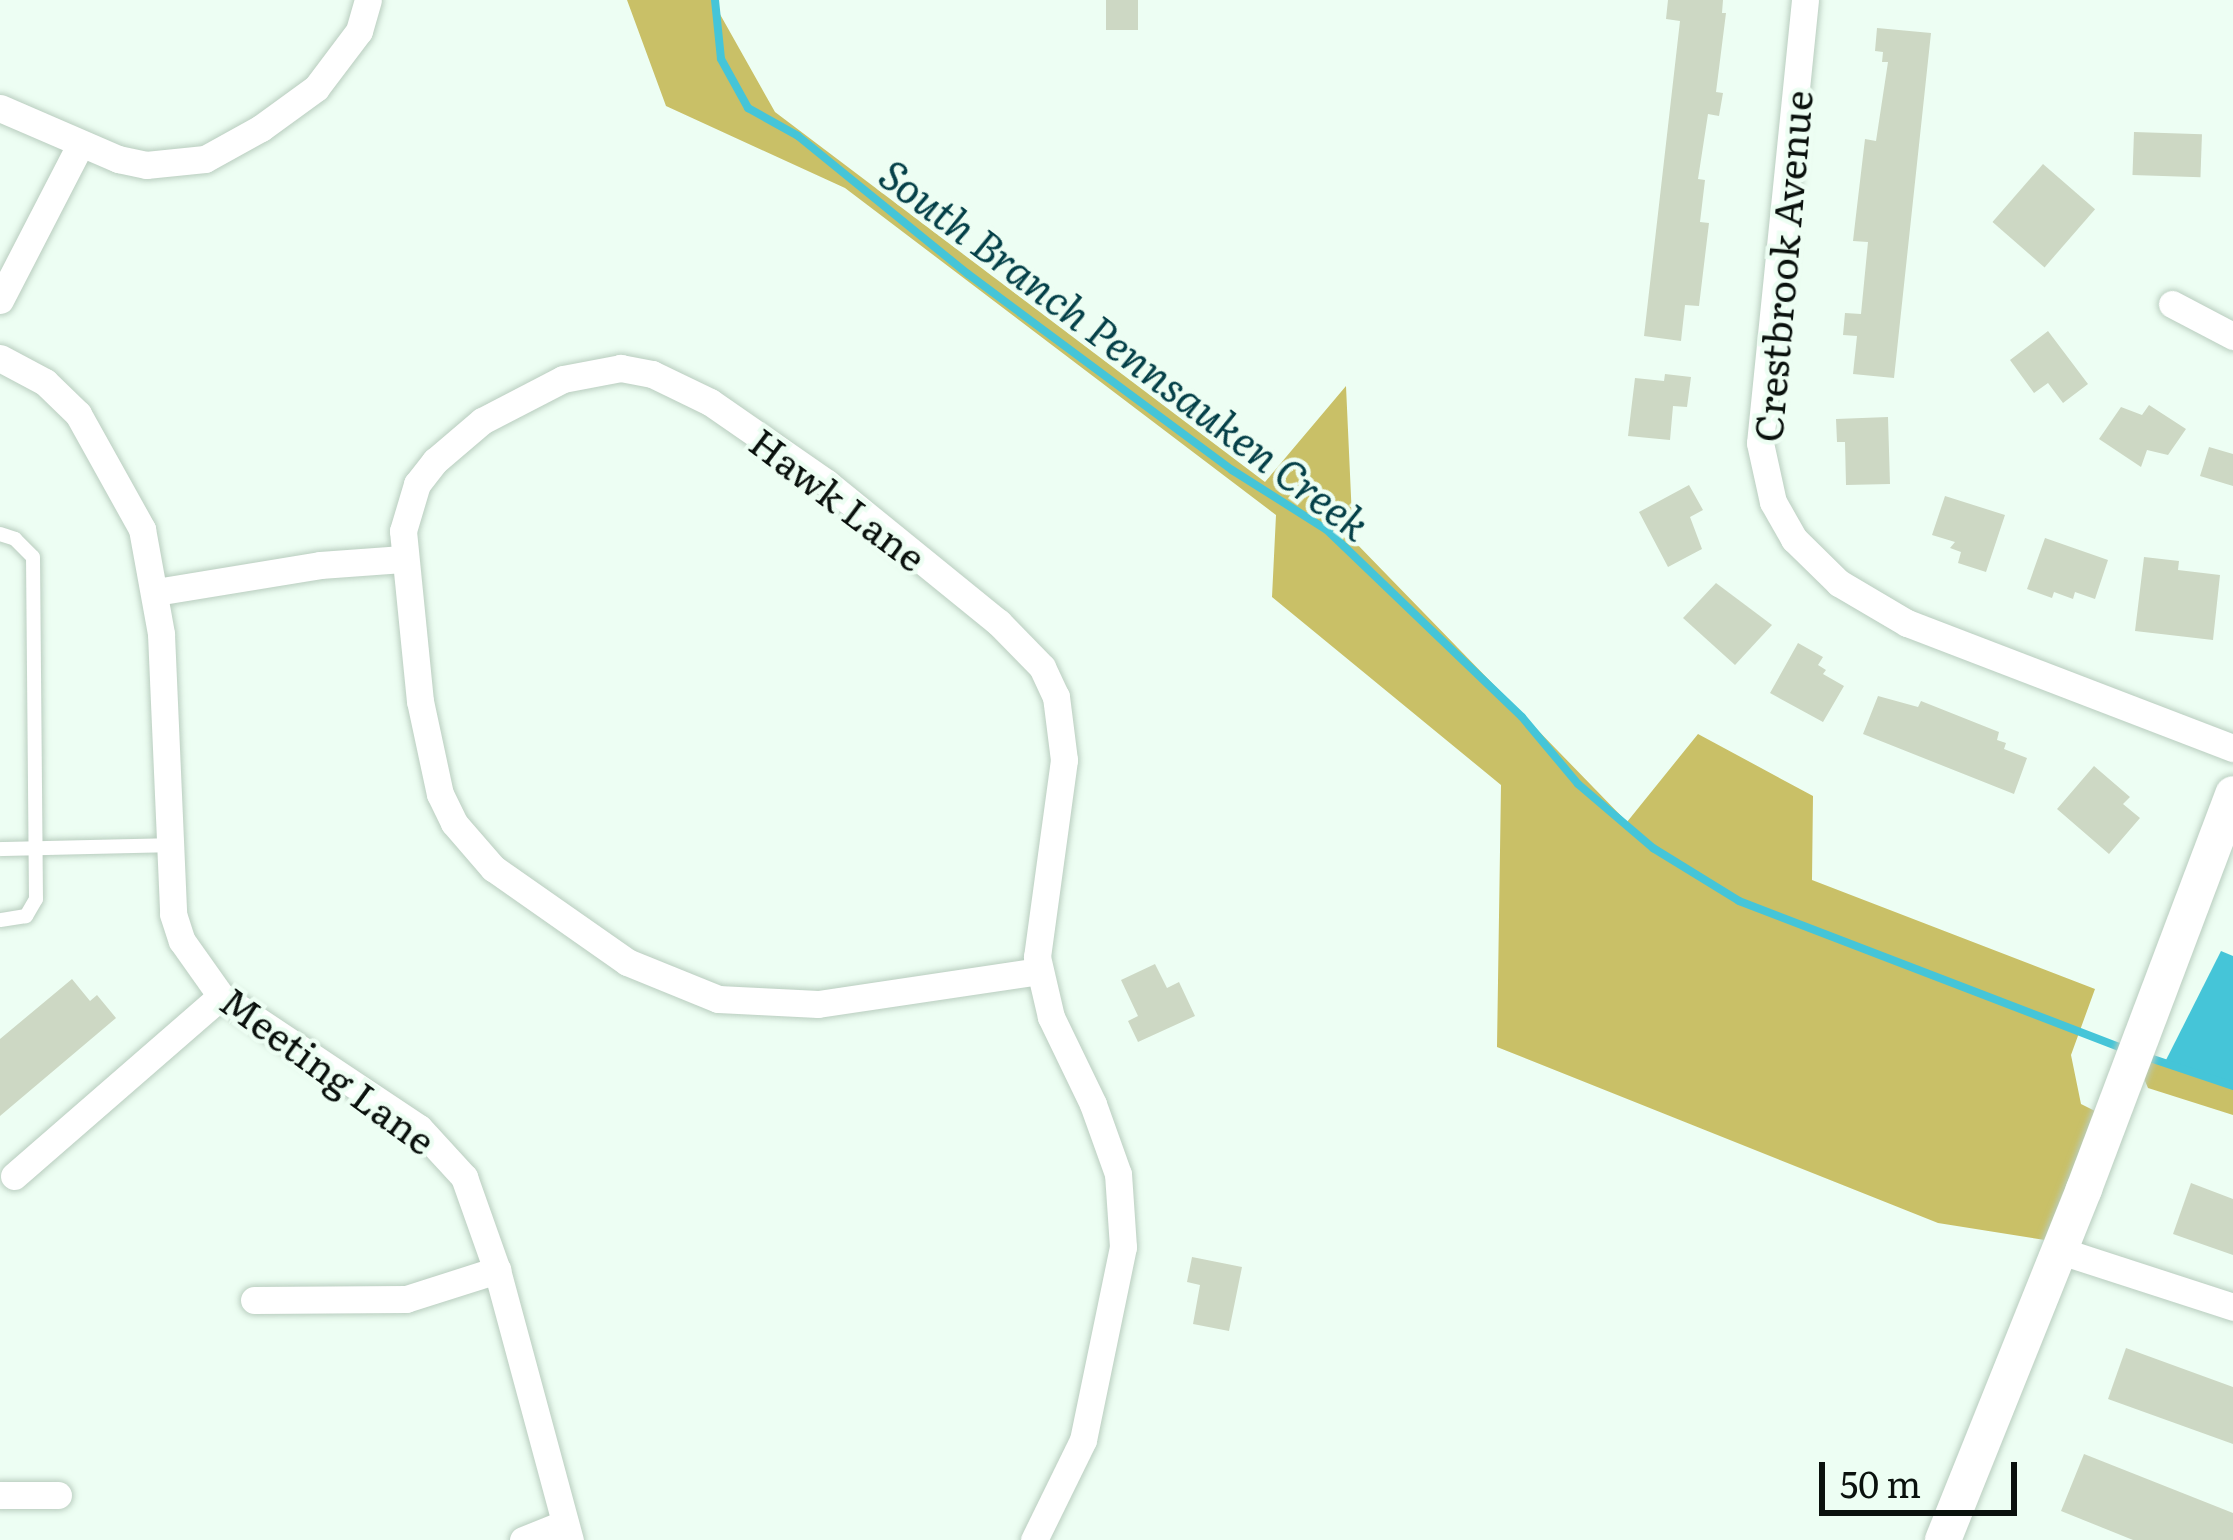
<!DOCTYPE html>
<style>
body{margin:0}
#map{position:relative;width:2233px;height:1540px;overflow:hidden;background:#edfef3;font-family:Literata,serif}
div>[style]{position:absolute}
.forest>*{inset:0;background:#c9c067}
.water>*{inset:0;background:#45c5d8}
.stream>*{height:8px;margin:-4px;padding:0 4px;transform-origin:4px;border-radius:4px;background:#45c5d8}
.building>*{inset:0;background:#cdd8c4;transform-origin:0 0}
.roads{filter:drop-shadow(0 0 3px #b9cdbf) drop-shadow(0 0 3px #b9cdbf)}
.service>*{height:14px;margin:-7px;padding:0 7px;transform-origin:7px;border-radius:7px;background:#fff}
.minor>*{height:27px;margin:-13.5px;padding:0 13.5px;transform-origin:13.5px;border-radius:13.5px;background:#fff}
.tertiary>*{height:36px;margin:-18px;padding:0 18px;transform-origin:18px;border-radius:18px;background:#fff}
span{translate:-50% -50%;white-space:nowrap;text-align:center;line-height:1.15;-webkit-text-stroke:9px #edfef3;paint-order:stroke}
.street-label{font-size:39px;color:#0a110d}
.water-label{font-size:42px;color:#044048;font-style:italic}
.scale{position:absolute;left:1819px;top:1462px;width:198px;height:54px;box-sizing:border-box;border:6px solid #0a110d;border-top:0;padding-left:15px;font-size:36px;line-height:42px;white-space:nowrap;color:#0a110d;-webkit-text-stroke:9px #edfef3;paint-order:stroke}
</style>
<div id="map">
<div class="forest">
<i style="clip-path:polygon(627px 0,712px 0,775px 112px,1265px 482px,1346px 386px,1353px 540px,1627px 822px,1698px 734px,1813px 796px,1812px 880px,2095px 989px,2071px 1055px,2081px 1104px,2113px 1120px,2058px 1242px,1938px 1223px,1497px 1047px,1501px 785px,1272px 597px,1276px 515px,845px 188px,666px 106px)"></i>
<i style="clip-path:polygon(2133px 1052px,2233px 1086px,2233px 1115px,2148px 1088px)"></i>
</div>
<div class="water">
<i style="clip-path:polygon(2221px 951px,2233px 956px,2233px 1086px,2164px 1064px)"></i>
</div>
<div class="stream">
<i style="left:715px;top:0;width:59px;rotate:84.2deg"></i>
<i style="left:721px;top:59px;width:56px;rotate:61.1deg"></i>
<i style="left:748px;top:108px;width:57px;rotate:29.2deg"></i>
<i style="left:798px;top:136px;width:219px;rotate:39.1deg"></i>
<i style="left:968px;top:274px;width:329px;rotate:36.6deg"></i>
<i style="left:1232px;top:470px;width:112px;rotate:32.3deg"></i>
<i style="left:1327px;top:530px;width:270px;rotate:43.8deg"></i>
<i style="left:1522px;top:717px;width:87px;rotate:50.1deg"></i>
<i style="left:1578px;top:784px;width:99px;rotate:40.5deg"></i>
<i style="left:1653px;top:848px;width:101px;rotate:31.6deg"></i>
<i style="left:1739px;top:901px;width:412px;rotate:21deg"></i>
<i style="left:2144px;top:1056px;width:94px;rotate:18.6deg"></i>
</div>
<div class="building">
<i style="left:1106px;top:0;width:32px;height:30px"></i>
<i style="clip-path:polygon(1668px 0,1723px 0,1722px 13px,1726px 13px,1716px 92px,1723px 93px,1719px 116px,1708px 114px,1698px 179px,1705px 180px,1700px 222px,1709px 223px,1699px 306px,1685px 305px,1681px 341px,1644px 336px,1680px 21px,1666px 19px)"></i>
<i style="clip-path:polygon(1877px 28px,1931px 33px,1894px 378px,1853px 374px,1857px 336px,1843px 335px,1845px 313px,1861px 314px,1868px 242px,1853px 241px,1856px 215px,1865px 139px,1876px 141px,1888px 62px,1882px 62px,1883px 52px,1875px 51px)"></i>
<i style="left:2134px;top:132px;width:68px;height:43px;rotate:2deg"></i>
<i style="left:2043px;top:164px;width:69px;height:77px;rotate:41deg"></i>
<i style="clip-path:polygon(2048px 331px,2088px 384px,2063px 403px,2048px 383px,2034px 393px,2010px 360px)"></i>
<i style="clip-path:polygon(1665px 374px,1691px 377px,1687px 407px,1673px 406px,1670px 440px,1628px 436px,1635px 378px,1664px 381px)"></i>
<i style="clip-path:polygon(2149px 405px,2186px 429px,2168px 455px,2147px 450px,2141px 467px,2099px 439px,2121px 407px,2142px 415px)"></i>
<i style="clip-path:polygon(1888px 417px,1890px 484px,1846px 485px,1845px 442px,1837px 442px,1836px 419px)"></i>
<i style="clip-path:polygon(2209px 447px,2233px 454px,2233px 486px,2200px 476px)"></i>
<i style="clip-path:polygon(1689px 485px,1703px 510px,1690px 517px,1702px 549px,1668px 567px,1639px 512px)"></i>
<i style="clip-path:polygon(1945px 496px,2005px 515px,1986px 572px,1958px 563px,1961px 552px,1950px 548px,1955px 542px,1932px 535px)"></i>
<i style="clip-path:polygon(2045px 538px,2108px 560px,2095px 599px,2075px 592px,2073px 599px,2054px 592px,2052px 598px,2027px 589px)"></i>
<i style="clip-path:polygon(2144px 557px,2179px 561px,2178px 570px,2220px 575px,2213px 640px,2135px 631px)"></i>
<i style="clip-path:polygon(1716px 583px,1772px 625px,1735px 665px,1683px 618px)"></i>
<i style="clip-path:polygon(1798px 643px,1823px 657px,1818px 665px,1826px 670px,1823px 674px,1844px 686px,1823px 722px,1770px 693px)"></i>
<i style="clip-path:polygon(1878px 696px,1918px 707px,1921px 701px,1999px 732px,1997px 740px,2006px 743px,2004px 749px,2027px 758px,2014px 794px,1863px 734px)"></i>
<i style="clip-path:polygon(2094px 766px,2130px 797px,2123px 804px,2140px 818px,2109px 854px,2057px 809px)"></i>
<i style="clip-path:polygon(1155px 964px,1167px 988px,1179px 982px,1195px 1016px,1138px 1042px,1128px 1021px,1138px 1016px,1121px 980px)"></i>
<i style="clip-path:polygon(72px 979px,90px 1001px,97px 995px,116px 1018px,0 1116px,0 1039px)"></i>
<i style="clip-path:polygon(2191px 1183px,2233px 1199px,2233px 1255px,2173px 1234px)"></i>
<i style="clip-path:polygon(1192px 1257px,1242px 1267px,1229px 1331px,1193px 1324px,1200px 1285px,1187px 1282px)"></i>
<i style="clip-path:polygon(2126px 1348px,2233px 1387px,2233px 1444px,2108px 1399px)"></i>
<i style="clip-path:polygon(2084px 1454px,2233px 1513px,2233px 1540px,2133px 1540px,2061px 1511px)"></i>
</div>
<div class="roads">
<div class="service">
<i style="left:0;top:534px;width:16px;rotate:18deg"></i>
<i style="left:15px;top:539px;width:25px;rotate:45deg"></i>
<i style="left:33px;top:557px;width:342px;rotate:89.5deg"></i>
<i style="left:36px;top:899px;width:20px;rotate:120deg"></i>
<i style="left:26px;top:916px;width:26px;rotate:171deg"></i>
<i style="left:0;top:849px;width:170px;rotate:-1.3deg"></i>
</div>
<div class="minor">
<i style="left:1805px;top:0;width:445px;rotate:95.8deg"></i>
<i style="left:1760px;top:443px;width:60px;rotate:77.6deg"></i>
<i style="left:1773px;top:502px;width:43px;rotate:60.4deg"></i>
<i style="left:1794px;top:539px;width:63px;rotate:44.4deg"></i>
<i style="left:1839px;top:583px;width:79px;rotate:30.5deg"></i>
<i style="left:1907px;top:623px;width:349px;rotate:21deg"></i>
<i style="left:0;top:108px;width:129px;rotate:23.4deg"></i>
<i style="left:118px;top:159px;width:29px;rotate:12deg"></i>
<i style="left:146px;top:165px;width:59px;rotate:-5.8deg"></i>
<i style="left:205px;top:159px;width:64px;rotate:-29deg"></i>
<i style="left:261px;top:128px;width:68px;rotate:-36deg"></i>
<i style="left:316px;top:88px;width:71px;rotate:-53deg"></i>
<i style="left:359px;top:31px;width:32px;rotate:-74deg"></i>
<i style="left:0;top:300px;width:174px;rotate:-62.7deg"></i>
<i style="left:2172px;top:304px;width:69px;rotate:27.7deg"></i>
<i style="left:0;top:358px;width:51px;rotate:28.1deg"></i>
<i style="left:45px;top:382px;width:46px;rotate:44.1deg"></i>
<i style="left:78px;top:414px;width:132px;rotate:60.9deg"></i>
<i style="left:142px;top:529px;width:107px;rotate:79.7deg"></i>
<i style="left:161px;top:634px;width:280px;rotate:87.5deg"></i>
<i style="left:173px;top:914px;width:28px;rotate:72deg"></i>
<i style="left:182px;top:941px;width:67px;rotate:54.7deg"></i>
<i style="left:221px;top:996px;width:238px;rotate:33.7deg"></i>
<i style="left:419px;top:1128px;width:67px;rotate:47.4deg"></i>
<i style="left:464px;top:1177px;width:99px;rotate:70.5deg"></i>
<i style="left:497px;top:1270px;width:280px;rotate:74.9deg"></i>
<i style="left:156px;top:592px;width:166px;rotate:-9.3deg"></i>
<i style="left:320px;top:565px;width:83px;rotate:-4.1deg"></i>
<i style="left:14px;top:1176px;width:274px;rotate:-41deg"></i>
<i style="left:2058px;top:1250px;width:184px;rotate:18deg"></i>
<i style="left:254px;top:1300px;width:152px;rotate:-0.4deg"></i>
<i style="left:406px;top:1299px;width:96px;rotate:-17.7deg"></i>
<i style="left:0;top:1495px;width:58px"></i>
<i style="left:523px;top:1540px;width:45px;rotate:-22deg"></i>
<i style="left:1034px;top:1540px;width:111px;rotate:-63.9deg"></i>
<i style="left:1083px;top:1440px;width:197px;rotate:-78.3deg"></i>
<i style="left:1123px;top:1247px;width:73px;rotate:-93.9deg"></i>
<i style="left:1118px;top:1174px;width:74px;rotate:-109.7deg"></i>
<i style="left:1093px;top:1104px;width:97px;rotate:-115.8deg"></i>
<i style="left:1051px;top:1017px;width:62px;rotate:-103.1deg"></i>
<i style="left:1037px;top:957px;width:199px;rotate:-82.2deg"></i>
<i style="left:1064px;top:760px;width:64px;rotate:-97.2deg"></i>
<i style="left:1056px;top:697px;width:33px;rotate:-115deg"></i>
<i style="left:1042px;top:667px;width:62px;rotate:-134.3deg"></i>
<i style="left:999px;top:623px;width:222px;rotate:-140.9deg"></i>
<i style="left:827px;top:483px;width:142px;rotate:-145.3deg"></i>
<i style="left:710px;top:402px;width:64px;rotate:-154.2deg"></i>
<i style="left:652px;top:374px;width:32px;rotate:-169deg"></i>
<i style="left:621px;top:368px;width:59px;rotate:169.3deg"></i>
<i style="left:563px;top:379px;width:91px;rotate:152.6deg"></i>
<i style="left:482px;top:421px;width:62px;rotate:139.6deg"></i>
<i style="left:435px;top:461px;width:29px;rotate:128deg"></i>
<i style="left:417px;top:484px;width:49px;rotate:106.6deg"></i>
<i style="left:403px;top:531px;width:171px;rotate:84.3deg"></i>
<i style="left:420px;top:701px;width:95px;rotate:77.9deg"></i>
<i style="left:440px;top:794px;width:32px;rotate:64deg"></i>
<i style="left:454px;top:823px;width:60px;rotate:49.1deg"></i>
<i style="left:493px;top:868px;width:164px;rotate:35deg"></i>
<i style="left:627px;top:962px;width:98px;rotate:22.1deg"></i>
<i style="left:718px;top:999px;width:100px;rotate:2.9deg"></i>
<i style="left:818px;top:1004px;width:223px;rotate:-8.5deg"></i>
</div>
<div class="tertiary">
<i style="left:1943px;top:1540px;width:378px;rotate:-68.1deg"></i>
<i style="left:2084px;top:1189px;width:422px;rotate:-69.3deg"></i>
</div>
</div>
<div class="street-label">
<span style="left:1781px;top:266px;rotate:-85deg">Crestbrook Avenue</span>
<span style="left:839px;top:498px;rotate:37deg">Hawk Lane</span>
<span style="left:329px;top:1069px;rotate:36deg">Meeting Lane</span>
</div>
<div class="water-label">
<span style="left:1126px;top:348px;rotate:37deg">South Branch Pennsauken Creek</span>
</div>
<div class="scale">50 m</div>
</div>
